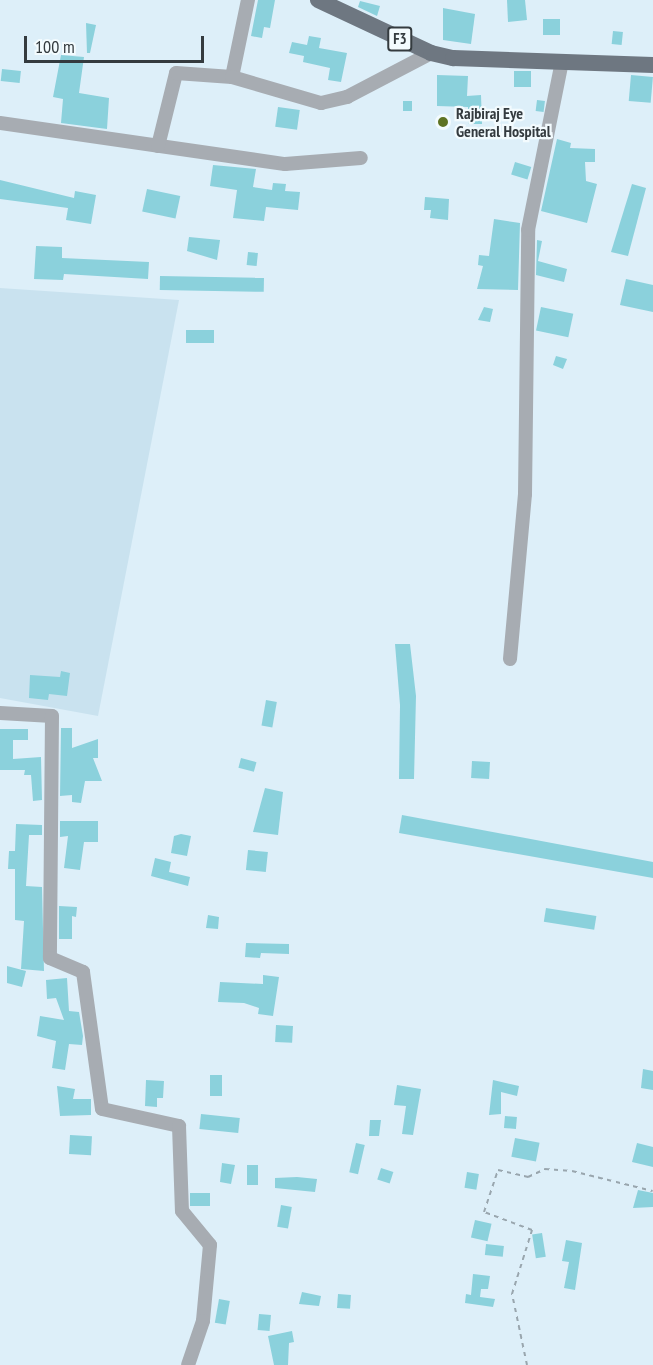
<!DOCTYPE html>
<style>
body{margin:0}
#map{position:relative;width:653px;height:1365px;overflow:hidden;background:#ddeff9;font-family:"PT Sans Narrow",sans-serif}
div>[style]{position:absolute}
.built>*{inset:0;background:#c9e2ef}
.building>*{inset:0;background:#8bd1dc;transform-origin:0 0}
.path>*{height:2px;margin-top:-1px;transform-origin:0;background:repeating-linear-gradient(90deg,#99a6ae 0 4.5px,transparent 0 9px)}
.minor>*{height:14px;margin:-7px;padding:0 7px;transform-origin:7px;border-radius:7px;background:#a7acb2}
.primary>*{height:16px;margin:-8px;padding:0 8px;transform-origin:8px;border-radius:8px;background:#6e7781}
.dots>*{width:16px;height:16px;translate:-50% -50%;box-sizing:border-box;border:3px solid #f3fbfe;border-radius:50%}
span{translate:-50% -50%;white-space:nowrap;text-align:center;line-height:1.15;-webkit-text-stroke:4.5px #f3fbfe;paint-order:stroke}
.shield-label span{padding:2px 4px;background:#f3fbfe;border:2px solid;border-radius:4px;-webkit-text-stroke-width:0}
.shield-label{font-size:15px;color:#343b3f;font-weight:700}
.poi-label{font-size:16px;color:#343b3f;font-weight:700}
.left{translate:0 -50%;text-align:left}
.scale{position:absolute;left:24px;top:36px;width:180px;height:27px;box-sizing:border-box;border:3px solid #343b3f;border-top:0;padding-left:8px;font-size:18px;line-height:21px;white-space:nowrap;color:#343b3f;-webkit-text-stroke:4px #f3fbfe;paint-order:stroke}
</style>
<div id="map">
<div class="built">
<i style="clip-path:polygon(0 288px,179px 300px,98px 716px,0 698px)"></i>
</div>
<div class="building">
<i style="clip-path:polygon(258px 0,275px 0,270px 28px,264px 27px,262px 38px,251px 36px)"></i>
<i style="clip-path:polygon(507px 0,525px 0,527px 20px,508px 22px)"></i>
<i style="clip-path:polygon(360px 1px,380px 6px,377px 16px,358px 7px)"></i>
<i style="clip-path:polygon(443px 8px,475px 14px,471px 44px,443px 40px)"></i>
<i style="left:543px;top:19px;width:17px;height:16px"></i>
<i style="clip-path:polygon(86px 23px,96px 25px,90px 53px,87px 53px)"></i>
<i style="left:613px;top:31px;width:10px;height:13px;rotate:6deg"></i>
<i style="clip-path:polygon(309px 36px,321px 38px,319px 48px,347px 53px,341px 82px,328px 80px,330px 68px,303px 62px,304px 56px,289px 53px,292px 42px,307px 45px)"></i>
<i style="clip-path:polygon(61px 55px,84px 57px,79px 93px,109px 98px,107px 129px,61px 123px,63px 99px,53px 97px)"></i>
<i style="left:2px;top:69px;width:19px;height:12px;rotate:6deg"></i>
<i style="left:514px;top:71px;width:17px;height:16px"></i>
<i style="clip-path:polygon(437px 75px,468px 76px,467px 96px,481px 95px,482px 124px,468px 124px,468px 107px,437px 106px)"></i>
<i style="left:631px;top:75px;width:22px;height:26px;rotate:5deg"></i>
<i style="left:537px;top:100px;width:8px;height:11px;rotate:7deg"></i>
<i style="left:403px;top:101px;width:9px;height:10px"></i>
<i style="left:278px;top:107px;width:22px;height:20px;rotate:8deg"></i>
<i style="clip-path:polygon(557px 139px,571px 143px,570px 148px,595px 149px,595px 162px,585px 162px,586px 181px,597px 184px,587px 223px,541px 211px)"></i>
<i style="left:515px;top:162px;width:17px;height:13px;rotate:17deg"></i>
<i style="clip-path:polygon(213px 165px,256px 169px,253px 187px,272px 190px,273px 183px,286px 184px,285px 191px,300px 192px,298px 210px,266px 207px,264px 221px,233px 218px,237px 190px,210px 186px)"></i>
<i style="clip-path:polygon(0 180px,74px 198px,75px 191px,96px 195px,91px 224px,66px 220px,68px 208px,0 199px)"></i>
<i style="clip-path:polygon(632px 184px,646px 188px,628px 256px,611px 252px)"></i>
<i style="left:147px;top:189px;width:34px;height:23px;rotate:12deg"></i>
<i style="clip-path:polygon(425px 197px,449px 199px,448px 220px,430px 218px,431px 210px,424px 210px)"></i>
<i style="clip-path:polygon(494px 219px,520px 223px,518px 290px,477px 289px,483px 266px,478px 265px,479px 255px,489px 256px)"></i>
<i style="clip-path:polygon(189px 237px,220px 240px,217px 260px,187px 251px)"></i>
<i style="clip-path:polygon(537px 240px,542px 241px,538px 261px,567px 269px,564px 282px,536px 275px)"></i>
<i style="clip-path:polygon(36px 246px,62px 247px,62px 258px,149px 262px,148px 279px,64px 274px,63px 280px,34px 279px)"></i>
<i style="left:248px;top:252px;width:10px;height:13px;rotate:6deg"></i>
<i style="left:160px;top:276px;width:104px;height:14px;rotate:1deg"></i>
<i style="clip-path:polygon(626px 279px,653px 285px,653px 312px,620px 305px)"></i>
<i style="clip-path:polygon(484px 307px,493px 309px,490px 322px,478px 320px)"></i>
<i style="left:541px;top:307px;width:33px;height:24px;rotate:12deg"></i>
<i style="left:186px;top:330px;width:28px;height:13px"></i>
<i style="clip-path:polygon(556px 356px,567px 359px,563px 369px,553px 365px)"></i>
<i style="clip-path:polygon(395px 644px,410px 644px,416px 696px,414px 779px,399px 779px,400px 705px)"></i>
<i style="clip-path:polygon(61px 671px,70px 673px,67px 696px,49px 694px,48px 700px,29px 698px,30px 675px,60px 677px)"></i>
<i style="left:266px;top:700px;width:11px;height:26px;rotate:10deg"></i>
<i style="clip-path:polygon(61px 728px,72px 728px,72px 748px,98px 739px,98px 758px,93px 758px,102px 781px,85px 781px,81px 803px,72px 802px,72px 795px,60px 796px)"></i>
<i style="clip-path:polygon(0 729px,28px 729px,28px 740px,13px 740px,13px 759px,41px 757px,42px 800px,33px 801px,31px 775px,24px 775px,25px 770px,0 770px)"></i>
<i style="left:241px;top:758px;width:16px;height:10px;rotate:15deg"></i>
<i style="left:472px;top:761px;width:18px;height:17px;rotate:3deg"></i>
<i style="clip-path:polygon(265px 788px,283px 792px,278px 835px,253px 832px)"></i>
<i style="clip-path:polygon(402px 815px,653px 862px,653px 878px,399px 833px)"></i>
<i style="clip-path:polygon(60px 821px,98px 821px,98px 842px,84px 842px,80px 870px,64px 868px,68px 836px,60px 837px)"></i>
<i style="clip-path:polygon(16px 824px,42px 825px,42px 835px,29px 835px,26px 886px,42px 887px,44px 971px,21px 969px,24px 921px,15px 920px,15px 869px,8px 869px,9px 851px,15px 851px)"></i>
<i style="clip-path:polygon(181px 834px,191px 836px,187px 856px,171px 853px,174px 836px)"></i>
<i style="left:248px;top:850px;width:20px;height:20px;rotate:6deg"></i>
<i style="clip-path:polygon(155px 858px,171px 862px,169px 872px,190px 877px,188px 886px,151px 876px)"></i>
<i style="clip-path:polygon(59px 906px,77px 907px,76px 917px,72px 916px,72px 939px,59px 939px)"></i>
<i style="left:546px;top:908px;width:51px;height:14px;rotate:9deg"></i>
<i style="clip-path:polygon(208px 915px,219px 917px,218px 929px,206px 928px)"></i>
<i style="clip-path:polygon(246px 943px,289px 944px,289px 954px,261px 953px,260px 958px,245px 957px)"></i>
<i style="clip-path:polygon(7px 966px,26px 971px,22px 987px,7px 983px)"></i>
<i style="clip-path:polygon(263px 975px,279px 977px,273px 1016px,258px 1014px,259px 1008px,244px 1003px,218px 1002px,220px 982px,263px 984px)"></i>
<i style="clip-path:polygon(67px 978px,69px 1011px,79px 1012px,83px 1036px,82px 1045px,69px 1044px,65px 1070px,52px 1068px,56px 1041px,37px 1036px,40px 1016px,64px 1020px,56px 998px,47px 999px,46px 980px)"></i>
<i style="left:276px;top:1025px;width:17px;height:17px;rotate:3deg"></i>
<i style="clip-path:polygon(643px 1069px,653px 1071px,653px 1090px,641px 1088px)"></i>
<i style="left:210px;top:1075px;width:12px;height:21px"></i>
<i style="clip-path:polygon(146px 1080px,164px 1081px,163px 1098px,157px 1098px,157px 1107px,145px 1106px)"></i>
<i style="clip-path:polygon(493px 1080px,519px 1086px,517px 1096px,501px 1092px,501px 1114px,489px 1115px)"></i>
<i style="clip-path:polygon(397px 1085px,421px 1089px,413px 1135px,402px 1134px,406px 1106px,394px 1105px)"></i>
<i style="clip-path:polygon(57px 1086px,75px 1089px,73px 1099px,91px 1099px,91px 1115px,60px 1116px)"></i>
<i style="left:201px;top:1114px;width:39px;height:15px;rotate:6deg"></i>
<i style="left:505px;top:1116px;width:12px;height:12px;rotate:5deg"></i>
<i style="clip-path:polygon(370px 1120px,381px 1120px,379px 1136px,369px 1136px)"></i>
<i style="left:70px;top:1135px;width:22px;height:19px;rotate:3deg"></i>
<i style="left:515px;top:1138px;width:25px;height:19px;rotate:11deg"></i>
<i style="left:356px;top:1143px;width:9px;height:30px;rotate:13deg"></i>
<i style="clip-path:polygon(637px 1143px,653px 1147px,653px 1167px,632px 1162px)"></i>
<i style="clip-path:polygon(222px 1163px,235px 1165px,231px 1184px,220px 1182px)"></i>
<i style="left:247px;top:1165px;width:11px;height:20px"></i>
<i style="left:381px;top:1168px;width:13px;height:12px;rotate:18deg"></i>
<i style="left:467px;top:1172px;width:12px;height:16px;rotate:9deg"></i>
<i style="clip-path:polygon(297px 1177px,317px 1179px,315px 1192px,275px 1188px,275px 1178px)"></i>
<i style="clip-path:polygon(638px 1190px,653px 1193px,653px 1207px,633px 1208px)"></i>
<i style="left:190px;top:1193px;width:20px;height:13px"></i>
<i style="left:281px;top:1205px;width:11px;height:22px;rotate:10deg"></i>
<i style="left:475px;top:1220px;width:17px;height:18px;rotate:13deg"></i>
<i style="left:542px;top:1233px;width:24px;height:10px;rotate:81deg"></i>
<i style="clip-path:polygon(566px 1240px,582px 1243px,575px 1290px,564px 1288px,569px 1262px,562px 1261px)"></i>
<i style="left:486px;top:1244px;width:18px;height:11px;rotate:6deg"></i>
<i style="clip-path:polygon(473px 1274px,490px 1276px,488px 1289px,481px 1289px,480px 1297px,495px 1299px,493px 1307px,465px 1303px,466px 1294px,471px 1295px)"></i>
<i style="clip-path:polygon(302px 1292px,321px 1296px,319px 1306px,299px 1304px)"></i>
<i style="left:338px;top:1294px;width:13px;height:14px;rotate:4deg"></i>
<i style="left:219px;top:1299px;width:11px;height:24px;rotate:10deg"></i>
<i style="left:259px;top:1314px;width:12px;height:16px;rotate:5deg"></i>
<i style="clip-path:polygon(292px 1331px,294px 1342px,289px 1343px,288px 1365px,274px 1365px,268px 1336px)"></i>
</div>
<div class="path">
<i style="left:527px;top:1365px;width:73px;rotate:-101.9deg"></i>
<i style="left:512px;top:1294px;width:67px;rotate:-72.6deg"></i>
<i style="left:532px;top:1230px;width:51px;rotate:-159.4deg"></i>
<i style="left:484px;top:1212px;width:44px;rotate:-71.6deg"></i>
<i style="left:498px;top:1170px;width:31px;rotate:13deg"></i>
<i style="left:528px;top:1177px;width:19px;rotate:-25deg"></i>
<i style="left:545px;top:1169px;width:27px;rotate:4deg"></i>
<i style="left:572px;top:1171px;width:83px;rotate:13.9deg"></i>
</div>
<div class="minor">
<i style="left:232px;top:77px;width:79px;rotate:-78.3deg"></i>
<i style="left:0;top:123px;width:288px;rotate:8.2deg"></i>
<i style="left:285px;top:164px;width:76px;rotate:-4.5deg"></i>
<i style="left:158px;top:146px;width:75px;rotate:-76.1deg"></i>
<i style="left:176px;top:73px;width:56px;rotate:4.1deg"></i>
<i style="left:232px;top:77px;width:93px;rotate:16.3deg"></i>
<i style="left:321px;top:103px;width:27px;rotate:-13deg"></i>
<i style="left:347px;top:97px;width:95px;rotate:-27.6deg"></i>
<i style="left:510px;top:659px;width:166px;rotate:-84.8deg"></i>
<i style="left:525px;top:494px;width:264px;rotate:-89.3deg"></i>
<i style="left:528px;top:230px;width:172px;rotate:-78.6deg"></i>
<i style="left:0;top:713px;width:52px;rotate:3.3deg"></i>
<i style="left:52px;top:716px;width:242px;rotate:90.5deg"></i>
<i style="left:50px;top:958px;width:36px;rotate:23deg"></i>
<i style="left:83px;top:972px;width:138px;rotate:82.1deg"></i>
<i style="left:102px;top:1109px;width:79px;rotate:12.4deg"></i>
<i style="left:179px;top:1126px;width:85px;rotate:88deg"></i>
<i style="left:182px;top:1211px;width:44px;rotate:50.5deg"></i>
<i style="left:210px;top:1245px;width:76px;rotate:95.3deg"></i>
<i style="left:203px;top:1321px;width:46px;rotate:108.8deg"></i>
</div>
<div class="primary">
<i style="left:318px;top:0;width:125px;rotate:25.1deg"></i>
<i style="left:431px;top:53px;width:23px;rotate:13deg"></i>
<i style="left:453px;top:58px;width:200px;rotate:2deg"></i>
</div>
<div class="dots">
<i style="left:443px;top:122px;background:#5e7323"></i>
</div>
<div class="shield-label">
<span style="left:400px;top:39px">F3</span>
</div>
<div class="poi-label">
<span class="left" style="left:456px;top:122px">Rajbiraj Eye<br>General Hospital</span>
</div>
<div class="scale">100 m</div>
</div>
